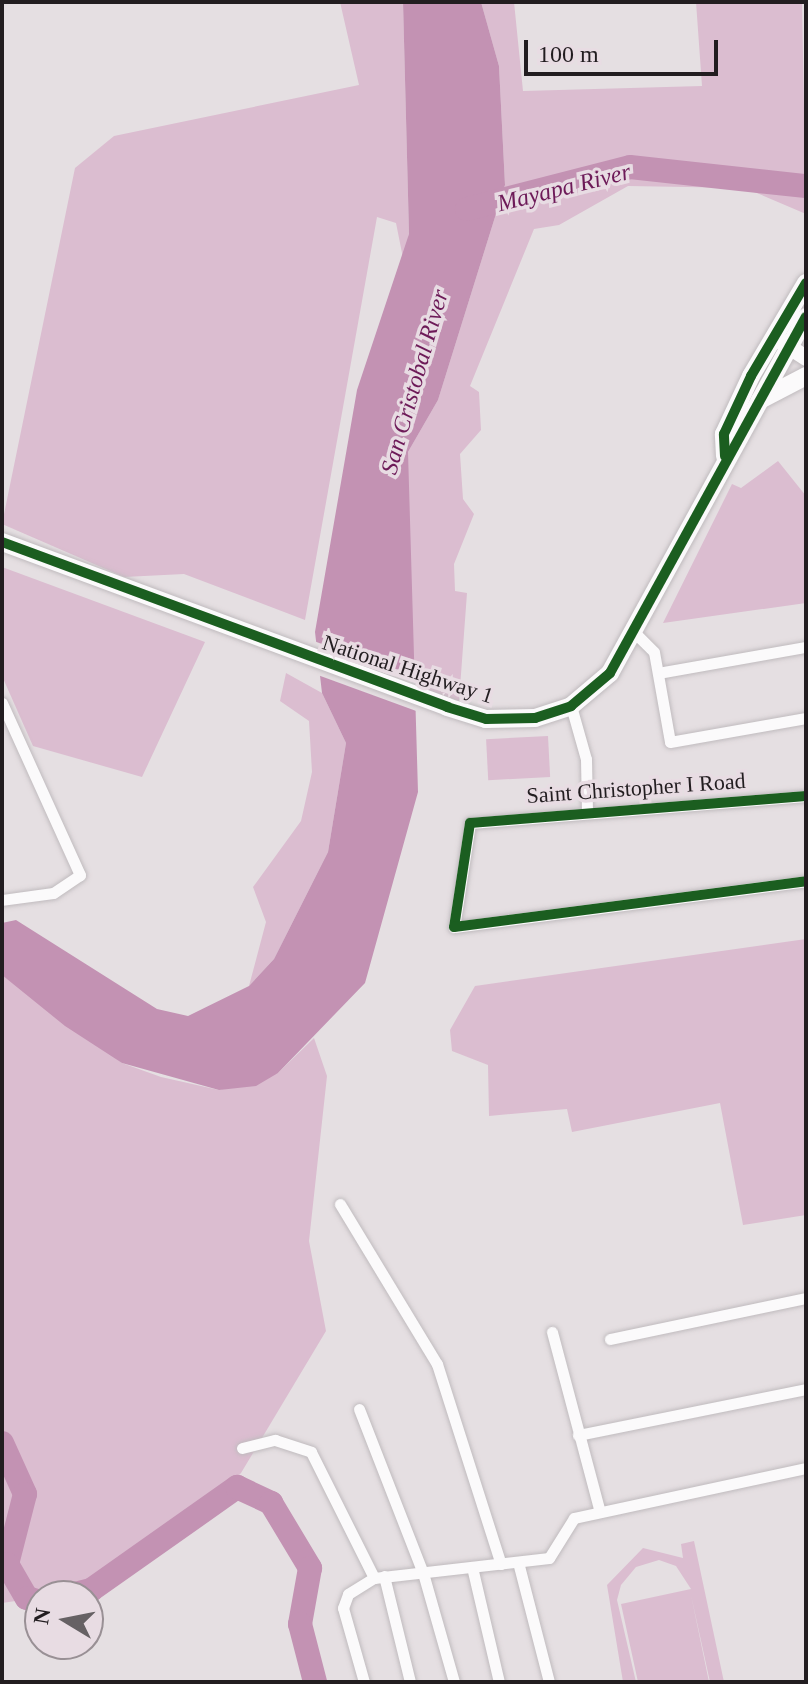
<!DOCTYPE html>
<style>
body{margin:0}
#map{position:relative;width:808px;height:1684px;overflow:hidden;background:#e5dfe2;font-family:Georgia,serif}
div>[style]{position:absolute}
.green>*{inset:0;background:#dbbdd0;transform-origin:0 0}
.water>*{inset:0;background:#c392b3}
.pier>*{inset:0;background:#e5dfe2}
.river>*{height:24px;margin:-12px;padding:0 12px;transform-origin:12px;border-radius:12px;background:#c392b3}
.roads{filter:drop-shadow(0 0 2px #c0bbbe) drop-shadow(0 0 2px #c0bbbe)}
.minor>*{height:11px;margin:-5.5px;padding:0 5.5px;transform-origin:5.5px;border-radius:5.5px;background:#fbfafb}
.secondary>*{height:16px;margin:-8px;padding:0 8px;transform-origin:8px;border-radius:8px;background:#fbfafb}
.trunk>*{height:18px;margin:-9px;padding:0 9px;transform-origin:9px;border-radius:9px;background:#fbfafb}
.cycleway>*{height:10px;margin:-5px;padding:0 5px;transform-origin:5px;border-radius:5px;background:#1b5e20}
span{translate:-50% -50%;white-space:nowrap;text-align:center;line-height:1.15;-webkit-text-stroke:7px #e8dce3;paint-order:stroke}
.street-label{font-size:22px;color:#221d20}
.water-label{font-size:24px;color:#6d1a58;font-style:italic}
.frame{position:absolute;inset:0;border:4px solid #221d20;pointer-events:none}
.north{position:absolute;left:24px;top:1580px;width:80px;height:80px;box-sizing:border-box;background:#e8dce3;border:2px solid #999095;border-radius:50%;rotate:280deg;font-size:22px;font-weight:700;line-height:32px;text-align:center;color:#221d20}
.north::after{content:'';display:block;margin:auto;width:28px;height:36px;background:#666164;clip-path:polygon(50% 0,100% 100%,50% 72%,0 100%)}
.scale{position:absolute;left:524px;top:40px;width:194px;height:36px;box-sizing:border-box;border:4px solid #221d20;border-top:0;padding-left:10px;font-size:24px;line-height:28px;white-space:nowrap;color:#221d20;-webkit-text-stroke:6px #e8dce3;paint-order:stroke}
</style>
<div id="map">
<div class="green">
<i style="clip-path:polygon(340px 2px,403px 2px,409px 234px,404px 263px,396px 223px,377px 217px,305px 620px,184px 574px,124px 577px,2px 524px,75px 168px,114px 136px,359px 85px)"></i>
<i style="clip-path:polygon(481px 2px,514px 2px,523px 91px,702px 86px,696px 2px,802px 2px,806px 214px,745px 188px,628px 186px,559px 225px,534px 229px,470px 386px,479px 392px,481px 430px,460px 454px,463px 499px,474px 514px,454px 564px,455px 591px,467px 593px,459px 701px,414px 685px,406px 509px,408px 452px,438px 400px,505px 185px,499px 66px)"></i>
<i style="clip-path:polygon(778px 461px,806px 496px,806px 603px,663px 623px,732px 484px,741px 488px)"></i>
<i style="clip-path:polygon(2px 567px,205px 642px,142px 777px,33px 746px,2px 676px)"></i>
<i style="clip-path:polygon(286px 673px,322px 693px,346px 743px,328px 852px,274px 959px,249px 986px,266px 922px,253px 887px,301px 821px,312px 772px,309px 721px,280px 701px)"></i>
<i style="left:548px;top:736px;width:41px;height:62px;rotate:87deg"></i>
<i style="clip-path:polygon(806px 939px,806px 1215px,743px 1225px,720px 1103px,572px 1132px,567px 1109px,489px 1116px,488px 1065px,452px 1051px,450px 1030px,475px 986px)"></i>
<i style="clip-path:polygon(2px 975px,122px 1063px,161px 1077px,219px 1090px,278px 1073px,314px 1038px,327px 1076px,309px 1241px,326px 1331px,241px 1473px,207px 1509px,91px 1590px,2px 1603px)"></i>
<i style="clip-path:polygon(694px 1541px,724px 1682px,710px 1682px,691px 1595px,709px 1682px,638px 1682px,621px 1604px,691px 1589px,676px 1566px,659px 1560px,636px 1567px,621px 1585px,617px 1600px,636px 1682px,623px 1682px,607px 1585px,643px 1548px,683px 1558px,681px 1544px)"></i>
</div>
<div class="water">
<i style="clip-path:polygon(403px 2px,481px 2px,499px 66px,505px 185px,438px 400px,408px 452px,418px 792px,365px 983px,278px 1073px,256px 1086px,219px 1090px,122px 1063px,65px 1026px,2px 975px,2px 923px,16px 920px,157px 1009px,188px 1016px,249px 986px,274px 959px,328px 852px,346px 743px,322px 693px,315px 632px,357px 390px,409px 234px)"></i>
</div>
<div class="pier">
<i style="clip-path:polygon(311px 640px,418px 679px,419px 712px,315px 674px)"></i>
</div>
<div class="river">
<i style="left:467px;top:209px;width:168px;rotate:-14.4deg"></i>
<i style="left:630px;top:167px;width:177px;rotate:6.2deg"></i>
<i style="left:2px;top:1443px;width:56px;rotate:65.7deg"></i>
<i style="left:25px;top:1494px;width:72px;rotate:104.4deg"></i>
<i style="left:7px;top:1564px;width:39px;rotate:60deg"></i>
<i style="left:27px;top:1598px;width:14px;rotate:17deg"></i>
<i style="left:67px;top:1596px;width:25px;rotate:-14deg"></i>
<i style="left:91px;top:1590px;width:179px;rotate:-35.2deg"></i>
<i style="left:237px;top:1487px;width:38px;rotate:25deg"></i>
<i style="left:271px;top:1503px;width:76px;rotate:59deg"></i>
<i style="left:310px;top:1568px;width:57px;rotate:100.1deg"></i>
<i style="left:300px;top:1624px;width:60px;rotate:75.5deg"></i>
</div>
<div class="roads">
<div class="minor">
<i style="left:636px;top:634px;width:25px;rotate:45deg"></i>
<i style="left:654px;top:652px;width:91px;rotate:79.9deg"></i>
<i style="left:670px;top:742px;width:138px;rotate:-10deg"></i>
<i style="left:658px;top:673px;width:150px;rotate:-10deg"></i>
<i style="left:2px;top:703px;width:189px;rotate:65.6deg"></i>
<i style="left:80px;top:875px;width:32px;rotate:146deg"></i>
<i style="left:53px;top:893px;width:51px;rotate:172.2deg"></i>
<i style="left:571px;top:706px;width:55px;rotate:74.2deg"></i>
<i style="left:586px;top:759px;width:51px;rotate:88.9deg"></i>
<i style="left:806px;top:796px;width:337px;rotate:175.4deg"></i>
<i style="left:470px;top:823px;width:105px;rotate:98.7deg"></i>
<i style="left:454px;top:927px;width:355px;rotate:-7.4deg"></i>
<i style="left:340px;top:1204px;width:187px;rotate:58.8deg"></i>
<i style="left:437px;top:1364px;width:210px;rotate:72.3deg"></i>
<i style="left:552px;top:1332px;width:183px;rotate:75.1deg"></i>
<i style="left:610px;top:1339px;width:200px;rotate:-11.8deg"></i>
<i style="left:359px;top:1409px;width:176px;rotate:68.7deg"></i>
<i style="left:423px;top:1573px;width:113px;rotate:74.1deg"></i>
<i style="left:578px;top:1435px;width:233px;rotate:-11.4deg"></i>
<i style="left:242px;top:1448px;width:34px;rotate:-14deg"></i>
<i style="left:275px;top:1440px;width:38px;rotate:18deg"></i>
<i style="left:311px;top:1452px;width:141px;rotate:63.4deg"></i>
<i style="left:518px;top:1562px;width:124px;rotate:75.5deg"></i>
<i style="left:472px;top:1567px;width:118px;rotate:76.8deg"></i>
<i style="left:384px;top:1576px;width:109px;rotate:76.2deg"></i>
<i style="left:364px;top:1682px;width:77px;rotate:-105.8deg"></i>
<i style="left:343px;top:1608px;width:15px;rotate:-70deg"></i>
<i style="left:348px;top:1594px;width:31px;rotate:-32deg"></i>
<i style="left:374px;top:1578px;width:176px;rotate:-6.5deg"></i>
<i style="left:549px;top:1558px;width:47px;rotate:-58deg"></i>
<i style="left:574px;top:1518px;width:237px;rotate:-12.2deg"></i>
</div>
<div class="secondary">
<i style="left:780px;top:341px;width:31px;rotate:33deg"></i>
</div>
<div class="trunk">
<i style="left:760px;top:400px;width:52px;rotate:-27.6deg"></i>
<i style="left:725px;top:456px;width:22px;rotate:-93deg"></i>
<i style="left:724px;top:434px;width:64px;rotate:-65deg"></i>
<i style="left:751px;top:376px;width:108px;rotate:-59.4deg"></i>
<i style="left:2px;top:542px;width:475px;rotate:20.3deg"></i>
<i style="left:447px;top:707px;width:41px;rotate:17.1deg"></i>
<i style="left:486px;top:719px;width:49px;rotate:-1.2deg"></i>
<i style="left:535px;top:718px;width:38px;rotate:-18deg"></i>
<i style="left:571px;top:706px;width:51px;rotate:-40.2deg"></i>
<i style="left:610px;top:673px;width:406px;rotate:-61.2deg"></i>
</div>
</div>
<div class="cycleway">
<i style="left:725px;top:456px;width:22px;rotate:-93deg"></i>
<i style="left:724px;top:434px;width:64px;rotate:-65deg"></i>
<i style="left:751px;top:376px;width:108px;rotate:-59.4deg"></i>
<i style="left:2px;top:542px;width:475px;rotate:20.3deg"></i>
<i style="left:447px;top:707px;width:41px;rotate:17.1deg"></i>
<i style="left:486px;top:719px;width:49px;rotate:-1.2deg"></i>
<i style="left:535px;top:718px;width:38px;rotate:-18deg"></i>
<i style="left:571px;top:706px;width:51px;rotate:-40.2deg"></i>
<i style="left:610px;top:673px;width:406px;rotate:-61.2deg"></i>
<i style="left:806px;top:796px;width:337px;rotate:175.4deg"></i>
<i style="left:470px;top:823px;width:105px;rotate:98.7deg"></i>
<i style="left:454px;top:927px;width:355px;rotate:-7.4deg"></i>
</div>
<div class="street-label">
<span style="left:408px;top:669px;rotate:18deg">National Highway 1</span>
<span style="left:636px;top:788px;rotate:-4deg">Saint Christopher I Road</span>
</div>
<div class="water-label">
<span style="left:564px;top:188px;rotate:-14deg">Mayapa River</span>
<span style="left:415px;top:382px;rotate:-74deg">San Cristobal River</span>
</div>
<div class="frame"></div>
<div class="north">N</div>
<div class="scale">100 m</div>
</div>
